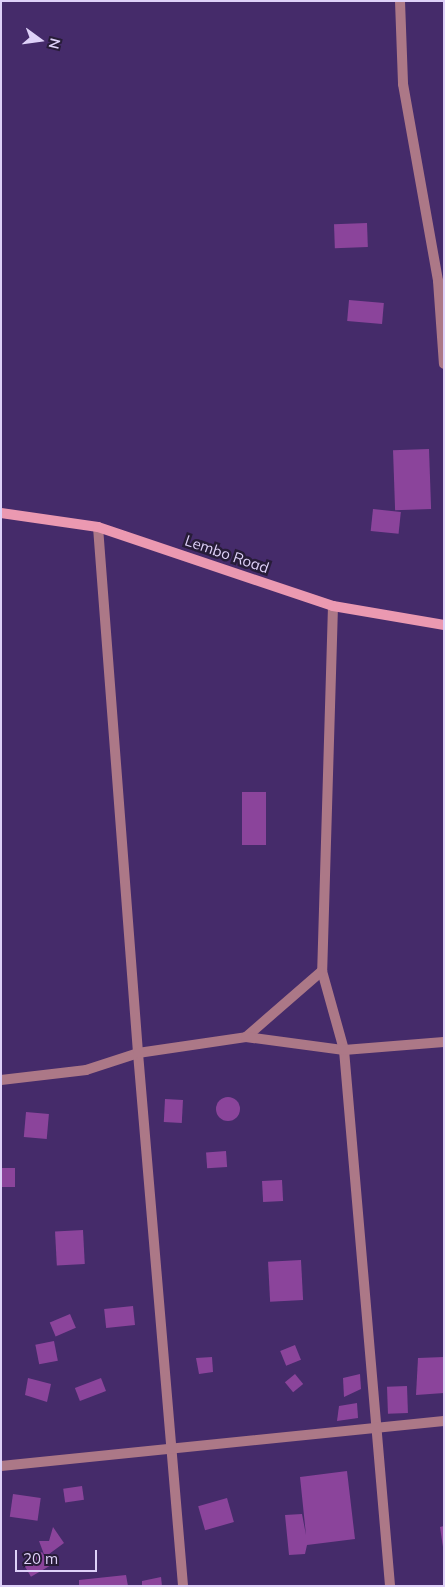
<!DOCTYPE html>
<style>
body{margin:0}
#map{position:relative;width:445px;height:1587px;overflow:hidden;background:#452b6a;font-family:Mulish,sans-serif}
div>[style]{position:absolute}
.building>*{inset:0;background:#8b449b;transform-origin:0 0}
.round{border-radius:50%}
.street>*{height:10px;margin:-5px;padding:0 5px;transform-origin:5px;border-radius:5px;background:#ac7887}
.secondary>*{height:10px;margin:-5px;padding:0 5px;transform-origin:5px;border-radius:5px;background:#eb99b1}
span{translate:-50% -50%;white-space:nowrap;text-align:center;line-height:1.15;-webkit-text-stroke:5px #271c38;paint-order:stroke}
.street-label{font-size:15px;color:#ded1f8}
.frame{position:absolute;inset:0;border:2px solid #ded1f8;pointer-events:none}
.north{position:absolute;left:15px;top:15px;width:50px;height:50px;-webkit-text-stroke:4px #271c38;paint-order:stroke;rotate:104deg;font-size:14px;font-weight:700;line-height:20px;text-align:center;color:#ded1f8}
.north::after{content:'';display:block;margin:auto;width:18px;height:22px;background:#ded1f8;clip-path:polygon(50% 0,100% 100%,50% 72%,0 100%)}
.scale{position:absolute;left:15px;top:1550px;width:82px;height:22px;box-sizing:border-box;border:2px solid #ded1f8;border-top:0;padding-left:6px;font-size:15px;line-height:18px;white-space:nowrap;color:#ded1f8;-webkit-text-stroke:4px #271c38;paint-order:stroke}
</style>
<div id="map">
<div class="building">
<i style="left:367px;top:223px;width:24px;height:33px;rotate:88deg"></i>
<i style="left:349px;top:300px;width:35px;height:21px;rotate:5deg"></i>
<i style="left:429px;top:449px;width:60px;height:36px;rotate:88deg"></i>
<i style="left:373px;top:509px;width:28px;height:22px;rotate:6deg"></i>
<i style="left:242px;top:792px;width:24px;height:53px"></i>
<i class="round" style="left:216px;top:1097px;width:24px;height:24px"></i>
<i style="left:165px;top:1099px;width:18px;height:23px;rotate:3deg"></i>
<i style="left:26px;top:1112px;width:23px;height:25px;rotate:5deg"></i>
<i style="left:226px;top:1151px;width:16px;height:20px;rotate:86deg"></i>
<i style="left:15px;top:1168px;width:19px;height:14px;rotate:90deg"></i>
<i style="left:282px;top:1180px;width:21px;height:20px;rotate:87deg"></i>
<i style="left:83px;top:1230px;width:34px;height:28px;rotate:87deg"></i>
<i style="left:301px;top:1260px;width:40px;height:33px;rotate:87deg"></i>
<i style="left:133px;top:1306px;width:19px;height:29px;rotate:84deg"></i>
<i style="left:70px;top:1314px;width:15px;height:22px;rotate:67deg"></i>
<i style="left:54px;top:1341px;width:20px;height:19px;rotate:79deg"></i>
<i style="left:295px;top:1345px;width:16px;height:16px;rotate:68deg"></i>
<i style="clip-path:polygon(212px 1357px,213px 1372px,199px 1374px,196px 1358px)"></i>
<i style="clip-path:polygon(444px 1357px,444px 1393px,416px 1395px,418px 1358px)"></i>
<i style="left:295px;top:1374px;width:13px;height:13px;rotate:51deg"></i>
<i style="clip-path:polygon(360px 1374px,361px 1389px,344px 1397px,343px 1378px)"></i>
<i style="clip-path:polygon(28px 1378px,51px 1384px,47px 1402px,25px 1395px)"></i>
<i style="left:101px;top:1378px;width:14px;height:28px;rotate:69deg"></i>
<i style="left:407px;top:1386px;width:27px;height:20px;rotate:88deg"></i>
<i style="clip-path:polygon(357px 1403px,358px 1418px,337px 1421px,339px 1406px)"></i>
<i style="clip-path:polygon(347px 1471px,355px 1539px,307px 1545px,305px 1554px,289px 1555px,285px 1515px,302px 1514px,306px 1535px,300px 1477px)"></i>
<i style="left:82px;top:1486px;width:14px;height:19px;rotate:82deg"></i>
<i style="left:13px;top:1494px;width:28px;height:23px;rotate:8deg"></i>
<i style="left:227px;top:1498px;width:25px;height:30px;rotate:74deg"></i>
<i style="clip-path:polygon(444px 1526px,444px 1547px,443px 1547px,440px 1527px)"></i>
<i style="clip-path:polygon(53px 1527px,64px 1543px,45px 1557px,39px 1541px,49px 1541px)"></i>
<i style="left:42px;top:1552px;width:16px;height:22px;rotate:60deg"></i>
<i style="clip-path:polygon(126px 1575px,128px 1586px,79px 1586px,79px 1580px)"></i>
<i style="clip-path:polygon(161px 1577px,162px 1586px,142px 1586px,142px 1581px)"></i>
</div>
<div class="street">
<i style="left:400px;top:1px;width:83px;rotate:87.9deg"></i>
<i style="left:403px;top:84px;width:200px;rotate:79.9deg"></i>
<i style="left:438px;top:281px;width:83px;rotate:85.9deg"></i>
<i style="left:98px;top:527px;width:528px;rotate:85.65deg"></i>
<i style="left:138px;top:1053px;width:535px;rotate:85.17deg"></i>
<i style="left:333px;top:606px;width:365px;rotate:91.7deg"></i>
<i style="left:322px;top:971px;width:82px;rotate:74.4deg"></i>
<i style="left:344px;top:1050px;width:538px;rotate:85.09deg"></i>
<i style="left:246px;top:1037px;width:101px;rotate:-41deg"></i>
<i style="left:1px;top:1080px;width:86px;rotate:-6.7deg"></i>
<i style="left:86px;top:1070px;width:55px;rotate:-18.1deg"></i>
<i style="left:138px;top:1053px;width:109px;rotate:-8.4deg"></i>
<i style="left:246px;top:1037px;width:99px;rotate:7.6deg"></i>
<i style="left:344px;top:1050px;width:100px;rotate:-4.6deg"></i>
<i style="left:1px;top:1466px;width:445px;rotate:-5.8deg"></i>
</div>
<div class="secondary">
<i style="left:1px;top:513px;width:98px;rotate:8.2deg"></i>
<i style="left:98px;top:527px;width:248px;rotate:18.6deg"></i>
<i style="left:333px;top:606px;width:113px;rotate:9.7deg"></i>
</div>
<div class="street-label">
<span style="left:227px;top:554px;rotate:19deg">Lembo Road</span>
</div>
<div class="frame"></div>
<div class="north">N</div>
<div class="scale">20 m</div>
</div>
